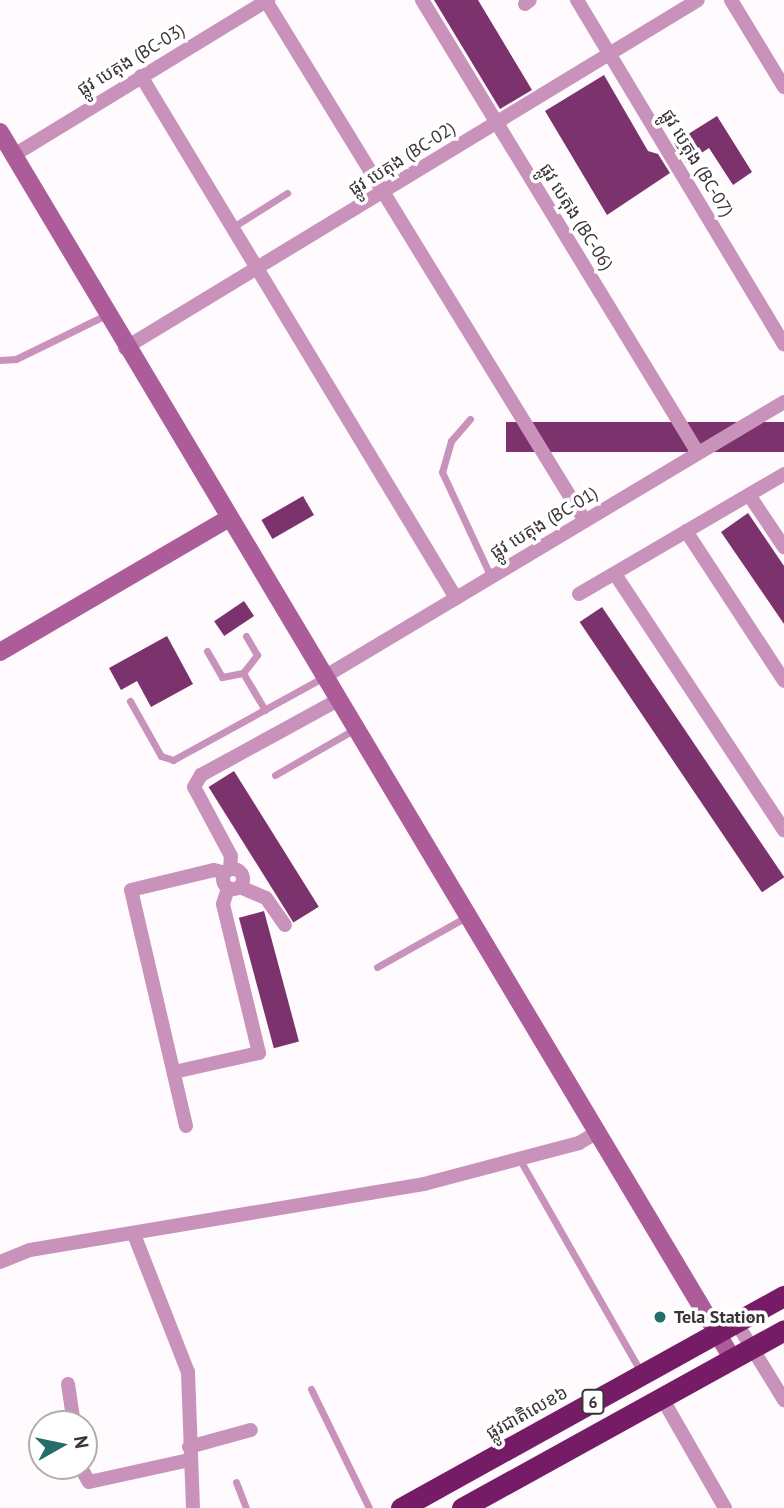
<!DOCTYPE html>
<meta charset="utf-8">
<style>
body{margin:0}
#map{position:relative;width:784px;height:1508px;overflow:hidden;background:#fefafd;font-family:"PT Sans","Noto Sans Khmer",sans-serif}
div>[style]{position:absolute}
.building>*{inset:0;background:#7c326c;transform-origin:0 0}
.lane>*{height:7px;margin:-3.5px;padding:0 3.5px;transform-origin:3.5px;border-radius:3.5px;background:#c992ba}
.street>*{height:14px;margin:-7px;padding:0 7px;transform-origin:7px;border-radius:7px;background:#c992ba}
.street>.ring{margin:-7px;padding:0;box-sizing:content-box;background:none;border:14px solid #c992ba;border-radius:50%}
.secondary>*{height:18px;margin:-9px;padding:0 9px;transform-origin:9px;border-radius:9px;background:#ac5d99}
.highway>*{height:21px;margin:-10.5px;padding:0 10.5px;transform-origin:10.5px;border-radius:10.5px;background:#761b65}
.dots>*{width:19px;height:19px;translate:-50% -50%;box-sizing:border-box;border:4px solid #fff;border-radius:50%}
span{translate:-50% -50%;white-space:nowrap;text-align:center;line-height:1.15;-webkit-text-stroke:7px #fff;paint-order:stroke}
.shield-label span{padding:2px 5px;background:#fff;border:2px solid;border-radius:5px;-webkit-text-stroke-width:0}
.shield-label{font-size:16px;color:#3a3338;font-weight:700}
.street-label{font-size:18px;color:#3a3338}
.poi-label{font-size:18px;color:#3a3338;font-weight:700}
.left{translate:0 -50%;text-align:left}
.north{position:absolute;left:28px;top:1410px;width:70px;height:70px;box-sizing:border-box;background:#fff;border:2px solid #b0adaf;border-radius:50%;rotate:81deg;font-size:19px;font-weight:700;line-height:28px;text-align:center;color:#3a3338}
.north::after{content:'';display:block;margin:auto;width:24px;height:32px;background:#256e68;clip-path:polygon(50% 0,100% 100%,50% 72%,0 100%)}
</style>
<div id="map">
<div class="building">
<i style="clip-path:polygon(434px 0,478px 0,532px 90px,500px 109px)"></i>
<i style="clip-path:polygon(604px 75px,648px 151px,658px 154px,670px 173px,607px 215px,545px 111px)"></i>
<i style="clip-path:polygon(717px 116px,752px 172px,733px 185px,709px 148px,686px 163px,674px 143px)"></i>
<i style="left:784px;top:422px;width:30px;height:278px;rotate:90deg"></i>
<i style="left:303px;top:496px;width:22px;height:48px;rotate:60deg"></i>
<i style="clip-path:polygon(748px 513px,784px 566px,784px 624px,721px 532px)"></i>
<i style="left:244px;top:601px;width:18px;height:36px;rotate:56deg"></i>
<i style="left:602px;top:607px;width:326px;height:27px;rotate:56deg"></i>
<i style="clip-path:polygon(167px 636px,193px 684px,151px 707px,137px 681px,121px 690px,109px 668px)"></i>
<i style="left:234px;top:771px;width:160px;height:30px;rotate:58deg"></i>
<i style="left:264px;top:911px;width:135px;height:26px;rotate:75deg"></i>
</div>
<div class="lane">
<i style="left:233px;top:227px;width:64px;rotate:-32.2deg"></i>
<i style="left:0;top:360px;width:16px;rotate:-4deg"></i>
<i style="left:16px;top:359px;width:100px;rotate:-26.1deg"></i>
<i style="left:470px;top:419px;width:29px;rotate:131deg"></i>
<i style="left:451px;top:441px;width:32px;rotate:106deg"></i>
<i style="left:442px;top:472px;width:116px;rotate:65deg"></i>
<i style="left:207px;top:651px;width:30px;rotate:60deg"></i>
<i style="left:222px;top:677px;width:21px;rotate:-11deg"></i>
<i style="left:243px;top:673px;width:43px;rotate:59.3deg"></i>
<i style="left:243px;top:673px;width:23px;rotate:-52deg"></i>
<i style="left:257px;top:655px;width:22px;rotate:-120deg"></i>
<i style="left:130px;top:701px;width:63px;rotate:60.6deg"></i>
<i style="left:161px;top:756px;width:13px;rotate:18deg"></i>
<i style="left:173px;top:760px;width:172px;rotate:-28.8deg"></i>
<i style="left:275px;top:775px;width:92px;rotate:-29.9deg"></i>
<i style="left:377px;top:967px;width:104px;rotate:-29.3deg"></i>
<i style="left:520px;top:1160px;width:244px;rotate:60.3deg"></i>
<i style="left:311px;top:1389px;width:132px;rotate:64deg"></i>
<i style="left:236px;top:1482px;width:28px;rotate:69deg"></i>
</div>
<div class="street">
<i style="left:422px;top:0;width:530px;rotate:58.65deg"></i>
<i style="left:577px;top:0;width:402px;rotate:59deg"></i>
<i style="left:731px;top:0;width:102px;rotate:58.7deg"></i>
<i style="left:266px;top:1px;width:610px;rotate:58.47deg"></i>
<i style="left:525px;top:4px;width:6px;rotate:-39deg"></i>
<i style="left:141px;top:76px;width:610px;rotate:58.89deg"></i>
<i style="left:14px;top:155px;width:298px;rotate:-31.4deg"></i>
<i style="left:125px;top:348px;width:670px;rotate:-31.27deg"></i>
<i style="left:749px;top:495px;width:63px;rotate:56.1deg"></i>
<i style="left:686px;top:531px;width:179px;rotate:56.8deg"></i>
<i style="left:615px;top:574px;width:307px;rotate:56.6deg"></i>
<i style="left:579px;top:594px;width:238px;rotate:-30.3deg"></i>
<i style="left:324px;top:677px;width:536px;rotate:-30.87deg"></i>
<i class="ring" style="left:223px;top:869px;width:6px;height:6px"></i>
<i style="left:230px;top:869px;width:13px;rotate:-86deg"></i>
<i style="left:231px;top:856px;width:78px;rotate:-118.2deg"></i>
<i style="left:194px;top:787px;width:14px;rotate:-60deg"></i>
<i style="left:201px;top:775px;width:156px;rotate:-28.7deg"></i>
<i style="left:240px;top:887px;width:28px;rotate:23deg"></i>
<i style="left:266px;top:898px;width:33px;rotate:55deg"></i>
<i style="left:174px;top:1072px;width:87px;rotate:-12.6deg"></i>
<i style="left:259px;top:1053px;width:153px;rotate:-103.6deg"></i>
<i style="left:223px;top:904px;width:16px;rotate:-72deg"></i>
<i style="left:186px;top:1126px;width:242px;rotate:-103.1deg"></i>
<i style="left:131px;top:890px;width:85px;rotate:-13.5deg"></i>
<i style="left:214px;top:870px;width:11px;rotate:15deg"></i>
<i style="left:135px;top:1237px;width:145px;rotate:68.6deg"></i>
<i style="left:188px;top:1372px;width:136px;rotate:87.9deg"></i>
<i style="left:0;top:1262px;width:32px;rotate:-22deg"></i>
<i style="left:30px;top:1250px;width:399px;rotate:-9.5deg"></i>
<i style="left:424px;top:1184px;width:160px;rotate:-14.8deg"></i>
<i style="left:579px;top:1143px;width:23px;rotate:-31deg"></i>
<i style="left:736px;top:1322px;width:92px;rotate:58.4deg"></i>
<i style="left:68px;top:1384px;width:40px;rotate:81.5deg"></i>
<i style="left:662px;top:1398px;width:127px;rotate:60.2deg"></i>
<i style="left:189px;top:1447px;width:64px;rotate:-15.3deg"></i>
<i style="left:80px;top:1466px;width:18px;rotate:61deg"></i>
<i style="left:89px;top:1482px;width:102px;rotate:-12.4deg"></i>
</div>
<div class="secondary">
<i style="left:0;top:132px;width:1428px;rotate:59.16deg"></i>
<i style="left:0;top:652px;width:265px;rotate:-30.3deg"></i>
</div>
<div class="highway">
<i style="left:401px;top:1508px;width:438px;rotate:-29deg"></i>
<i style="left:462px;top:1508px;width:368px;rotate:-28.9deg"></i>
</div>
<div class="dots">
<i style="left:660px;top:1317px;background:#256e68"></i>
</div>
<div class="shield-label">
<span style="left:593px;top:1402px">6</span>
</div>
<div class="street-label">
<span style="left:131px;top:60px;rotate:-31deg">ផ្លូវ បេតុង (BC-03)</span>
<span style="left:402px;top:159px;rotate:-32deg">ផ្លូវ បេតុង (BC-02)</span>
<span style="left:697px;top:163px;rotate:59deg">ផ្លូវ បេតុង (BC-07)</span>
<span style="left:576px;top:217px;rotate:58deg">ផ្លូវ បេតុង (BC-06)</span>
<span style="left:544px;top:523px;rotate:-31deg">ផ្លូវ បេតុង (BC-01)</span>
<span style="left:527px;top:1413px;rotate:-29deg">ផ្លូវជាតិលេខ៦</span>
</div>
<div class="poi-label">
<span class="left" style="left:674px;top:1317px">Tela Station</span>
</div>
<div class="north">N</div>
</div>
